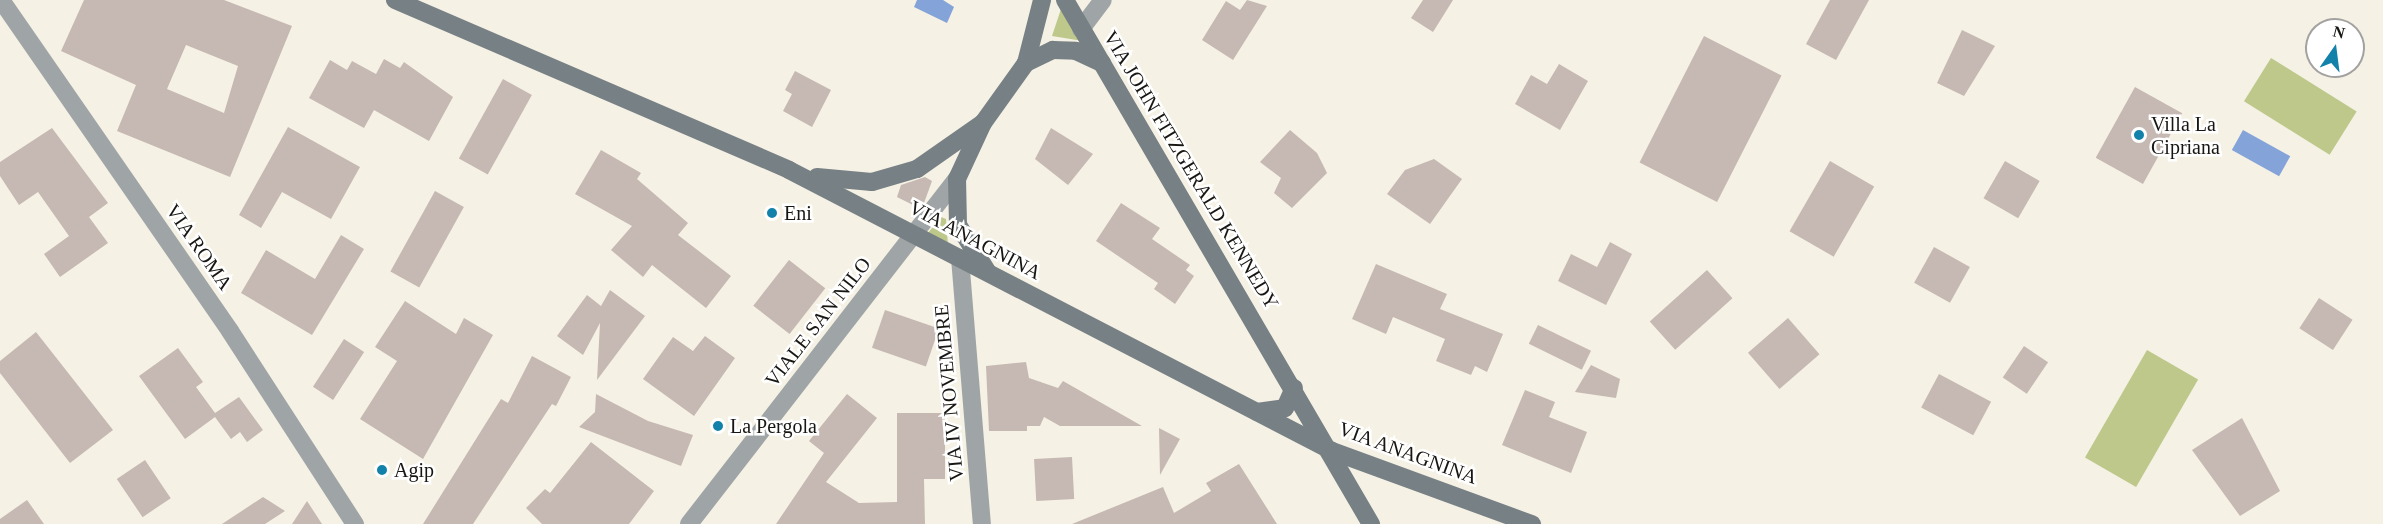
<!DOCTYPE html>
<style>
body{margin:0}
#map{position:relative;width:2383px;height:524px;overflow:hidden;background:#f5f1e4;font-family:Georgia,serif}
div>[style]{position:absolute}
.green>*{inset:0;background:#bdc88a;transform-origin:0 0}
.water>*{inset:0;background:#84a3d8;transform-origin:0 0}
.building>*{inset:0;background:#c6b9b3;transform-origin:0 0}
.minor>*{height:18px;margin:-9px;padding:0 9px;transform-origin:9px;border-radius:9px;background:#9fa5a7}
.secondary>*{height:18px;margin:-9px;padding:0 9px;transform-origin:9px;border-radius:9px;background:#778084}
.dots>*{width:16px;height:16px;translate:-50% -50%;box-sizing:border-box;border:3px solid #fff;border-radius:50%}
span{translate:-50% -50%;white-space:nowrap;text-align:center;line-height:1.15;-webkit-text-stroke:5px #fff;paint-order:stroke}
.poi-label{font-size:20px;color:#181612}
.left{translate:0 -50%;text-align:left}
.street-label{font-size:20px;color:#181612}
.north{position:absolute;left:2305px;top:18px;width:60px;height:60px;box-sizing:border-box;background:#fff;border:2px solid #a3a2a0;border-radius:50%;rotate:14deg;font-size:16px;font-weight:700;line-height:24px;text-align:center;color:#181612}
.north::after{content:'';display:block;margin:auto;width:21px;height:27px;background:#1382aa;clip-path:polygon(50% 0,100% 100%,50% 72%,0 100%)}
</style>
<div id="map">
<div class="green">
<i style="clip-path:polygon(1064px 0,1089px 42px,1052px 36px)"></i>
<i style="left:2271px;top:58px;width:101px;height:51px;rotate:32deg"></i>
<i style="clip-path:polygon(941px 217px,946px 219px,948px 246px,928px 233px)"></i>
<i style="left:2147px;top:350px;width:59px;height:124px;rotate:30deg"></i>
</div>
<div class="water">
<i style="clip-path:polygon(917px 0,943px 0,954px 7px,947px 23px,914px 7px)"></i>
<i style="left:2243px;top:130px;width:54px;height:23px;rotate:29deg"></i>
</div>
<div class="building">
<i style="clip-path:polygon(evenodd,84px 0,224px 0,292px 26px,230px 177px,117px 131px,136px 85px,61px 51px,84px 0,186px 45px,238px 66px,224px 113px,167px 89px,186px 45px)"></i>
<i style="clip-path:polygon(1247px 0,1267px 6px,1233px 60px,1202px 40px,1226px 1px,1240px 10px)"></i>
<i style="clip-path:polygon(1423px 0,1453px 0,1433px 32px,1411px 18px)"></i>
<i style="clip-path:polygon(1830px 0,1869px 0,1836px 60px,1806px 44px)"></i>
<i style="clip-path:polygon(1962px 30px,1995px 46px,1964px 96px,1937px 83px)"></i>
<i style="left:1704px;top:36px;width:87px;height:142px;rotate:27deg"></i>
<i style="clip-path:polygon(384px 59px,400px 68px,404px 62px,453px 97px,429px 141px,374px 110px,364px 128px,309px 98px,330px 60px,347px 70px,352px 61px,376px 74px)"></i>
<i style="clip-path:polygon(1559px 64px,1588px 81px,1560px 130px,1515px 104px,1531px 75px,1547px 84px)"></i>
<i style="clip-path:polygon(795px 71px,831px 90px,812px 127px,783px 111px,792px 94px,785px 90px)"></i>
<i style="left:503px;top:79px;width:33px;height:91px;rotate:29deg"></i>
<i style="left:2135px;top:87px;width:54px;height:81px;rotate:29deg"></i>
<i style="clip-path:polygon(288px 127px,360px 167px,331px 219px,282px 192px,261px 228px,239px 215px)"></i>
<i style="clip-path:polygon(52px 128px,108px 203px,89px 217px,108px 243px,60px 277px,44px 254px,69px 236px,38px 192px,19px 205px,0 176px,0 162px)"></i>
<i style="clip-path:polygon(1051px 128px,1093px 154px,1068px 185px,1035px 159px)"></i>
<i style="clip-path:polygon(1290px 130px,1317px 153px,1327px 173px,1292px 208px,1274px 193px,1281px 178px,1260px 162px)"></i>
<i style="clip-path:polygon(601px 150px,641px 173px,637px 179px,688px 223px,678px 235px,731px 276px,706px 308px,652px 265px,643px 277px,611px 250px,632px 226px,575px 194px)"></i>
<i style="clip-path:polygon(1434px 159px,1462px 179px,1430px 224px,1387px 194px,1405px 170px)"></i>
<i style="left:1830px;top:161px;width:51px;height:81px;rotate:30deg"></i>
<i style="left:2005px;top:161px;width:40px;height:43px;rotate:30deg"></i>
<i style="clip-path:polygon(925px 177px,932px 181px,924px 203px,917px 207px,897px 197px,901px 185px)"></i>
<i style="left:435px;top:191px;width:33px;height:92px;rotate:29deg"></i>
<i style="clip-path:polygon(1121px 203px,1160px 228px,1152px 239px,1190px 265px,1186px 270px,1194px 276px,1175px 304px,1154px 289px,1158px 283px,1096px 241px)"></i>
<i style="clip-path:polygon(341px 235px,364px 249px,312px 335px,241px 293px,266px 250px,315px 279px)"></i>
<i style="clip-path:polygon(1610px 242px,1632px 254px,1606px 305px,1558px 281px,1571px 254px,1597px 267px)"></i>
<i style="left:1934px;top:247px;width:41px;height:41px;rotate:29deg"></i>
<i style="left:789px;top:260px;width:46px;height:58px;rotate:38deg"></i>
<i style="clip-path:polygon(1376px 264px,1447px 294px,1440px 309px,1503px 334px,1487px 372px,1475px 366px,1471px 375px,1436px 361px,1445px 339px,1393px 317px,1386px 334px,1352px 319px)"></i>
<i style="left:1707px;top:270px;width:38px;height:77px;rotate:48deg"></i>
<i style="clip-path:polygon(610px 290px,645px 316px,597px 380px,600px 323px,583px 355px,557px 336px,587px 295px,601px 306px)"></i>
<i style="left:2319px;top:298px;width:40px;height:36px;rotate:33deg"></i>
<i style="clip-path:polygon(405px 301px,456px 334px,464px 318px,493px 335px,423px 459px,360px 419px,397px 361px,375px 347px)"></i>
<i style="left:885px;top:310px;width:57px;height:40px;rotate:19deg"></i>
<i style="left:1788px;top:318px;width:48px;height:53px;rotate:49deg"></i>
<i style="left:1538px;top:325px;width:59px;height:21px;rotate:26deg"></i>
<i style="clip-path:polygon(36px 332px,113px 430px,70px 463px,0 373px,0 361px)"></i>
<i style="clip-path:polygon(705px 336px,735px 358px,694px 416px,643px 379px,673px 337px,693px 351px)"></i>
<i style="left:344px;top:339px;width:24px;height:57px;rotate:33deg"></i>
<i style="left:2024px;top:346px;width:29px;height:38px;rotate:34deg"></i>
<i style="clip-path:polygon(178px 348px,203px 382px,196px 387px,215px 413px,239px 397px,263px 430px,247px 442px,240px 432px,231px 439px,215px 417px,185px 439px,139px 376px)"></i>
<i style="clip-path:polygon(532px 356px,571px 377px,556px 406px,552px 404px,473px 524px,423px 524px,501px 399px,508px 403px)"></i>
<i style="clip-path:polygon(1026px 362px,1029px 378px,1058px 388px,1063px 381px,1142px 426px,1060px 426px,1044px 417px,1040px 426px,1027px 426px,1027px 431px,989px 431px,986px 366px)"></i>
<i style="clip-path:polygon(1591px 365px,1620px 379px,1616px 398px,1575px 392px)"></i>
<i style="left:1939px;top:374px;width:59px;height:38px;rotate:28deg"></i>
<i style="clip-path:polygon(1525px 390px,1555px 402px,1549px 417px,1587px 432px,1571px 473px,1502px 445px)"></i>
<i style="clip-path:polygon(596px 394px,648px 421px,693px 435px,681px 466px,579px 427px,595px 412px)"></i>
<i style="clip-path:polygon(847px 394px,877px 418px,826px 482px,859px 503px,897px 502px,897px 413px,945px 413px,945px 479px,924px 479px,925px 524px,776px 524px,824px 453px,809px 441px)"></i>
<i style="clip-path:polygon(2242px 418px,2280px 491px,2240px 516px,2192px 450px)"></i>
<i style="clip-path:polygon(1159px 428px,1180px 439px,1160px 475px)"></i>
<i style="clip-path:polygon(591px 442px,654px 491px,629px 524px,542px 524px,526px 508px,545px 489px,550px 493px)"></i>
<i style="left:1072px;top:457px;width:42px;height:38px;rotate:87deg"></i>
<i style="left:145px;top:460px;width:46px;height:34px;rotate:56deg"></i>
<i style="clip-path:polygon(1239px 464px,1277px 524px,1072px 524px,1163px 487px,1174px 513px,1211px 491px,1206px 483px)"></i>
<i style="clip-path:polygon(263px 497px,285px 511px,265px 524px,222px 524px)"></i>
<i style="clip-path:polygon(27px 500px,44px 524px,0 524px,0 519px)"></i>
<i style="clip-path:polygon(307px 501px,322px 524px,292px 524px)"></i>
</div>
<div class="minor">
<i style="left:1px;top:0;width:402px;rotate:55.3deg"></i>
<i style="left:230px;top:331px;width:230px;rotate:57.1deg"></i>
<i style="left:1081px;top:29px;width:36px;rotate:-53deg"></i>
<i style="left:960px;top:258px;width:267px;rotate:85.3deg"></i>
<i style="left:689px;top:524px;width:437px;rotate:-52.2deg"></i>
</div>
<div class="secondary">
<i style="left:395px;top:0;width:429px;rotate:23.3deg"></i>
<i style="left:789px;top:170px;width:611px;rotate:27.36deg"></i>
<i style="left:1332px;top:451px;width:213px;rotate:20.1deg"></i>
<i style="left:1065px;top:0;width:607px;rotate:59.72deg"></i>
<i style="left:1026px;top:63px;width:30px;rotate:-26deg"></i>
<i style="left:1053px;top:50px;width:23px;rotate:2deg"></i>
<i style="left:1076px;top:51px;width:29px;rotate:25deg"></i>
<i style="left:817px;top:177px;width:55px;rotate:5.2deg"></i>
<i style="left:872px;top:182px;width:47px;rotate:-16.1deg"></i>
<i style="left:917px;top:169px;width:80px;rotate:-34.9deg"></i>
<i style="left:987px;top:271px;width:54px;rotate:-122.2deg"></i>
<i style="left:958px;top:225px;width:46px;rotate:-91.2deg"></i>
<i style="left:957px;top:179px;width:62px;rotate:-65.1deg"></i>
<i style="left:983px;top:123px;width:74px;rotate:-54.4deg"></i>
<i style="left:1026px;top:63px;width:65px;rotate:-75.7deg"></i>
<i style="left:1257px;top:412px;width:28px;rotate:-8deg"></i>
<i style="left:1285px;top:408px;width:22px;rotate:-66deg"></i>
</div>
<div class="dots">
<i style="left:2139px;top:135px;background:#1382aa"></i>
<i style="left:772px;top:213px;background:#1382aa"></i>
<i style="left:718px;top:426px;background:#1382aa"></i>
<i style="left:382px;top:470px;background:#1382aa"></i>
</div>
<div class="poi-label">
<span class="left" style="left:2151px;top:136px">Villa La<br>Cipriana</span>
<span class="left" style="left:784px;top:213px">Eni</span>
<span class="left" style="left:730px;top:426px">La Pergola</span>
<span class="left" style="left:394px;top:470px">Agip</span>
</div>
<div class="street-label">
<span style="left:1191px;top:170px;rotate:59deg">VIA JOHN FITZGERALD KENNEDY</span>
<span style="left:975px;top:240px;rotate:28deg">VIA ANAGNINA</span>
<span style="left:199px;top:247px;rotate:55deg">VIA ROMA</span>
<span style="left:818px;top:322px;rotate:-52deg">VIALE SAN NILO</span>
<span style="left:949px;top:393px;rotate:-95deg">VIA IV NOVEMBRE</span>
<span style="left:1408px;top:453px;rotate:20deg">VIA ANAGNINA</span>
</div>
<div class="north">N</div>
</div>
